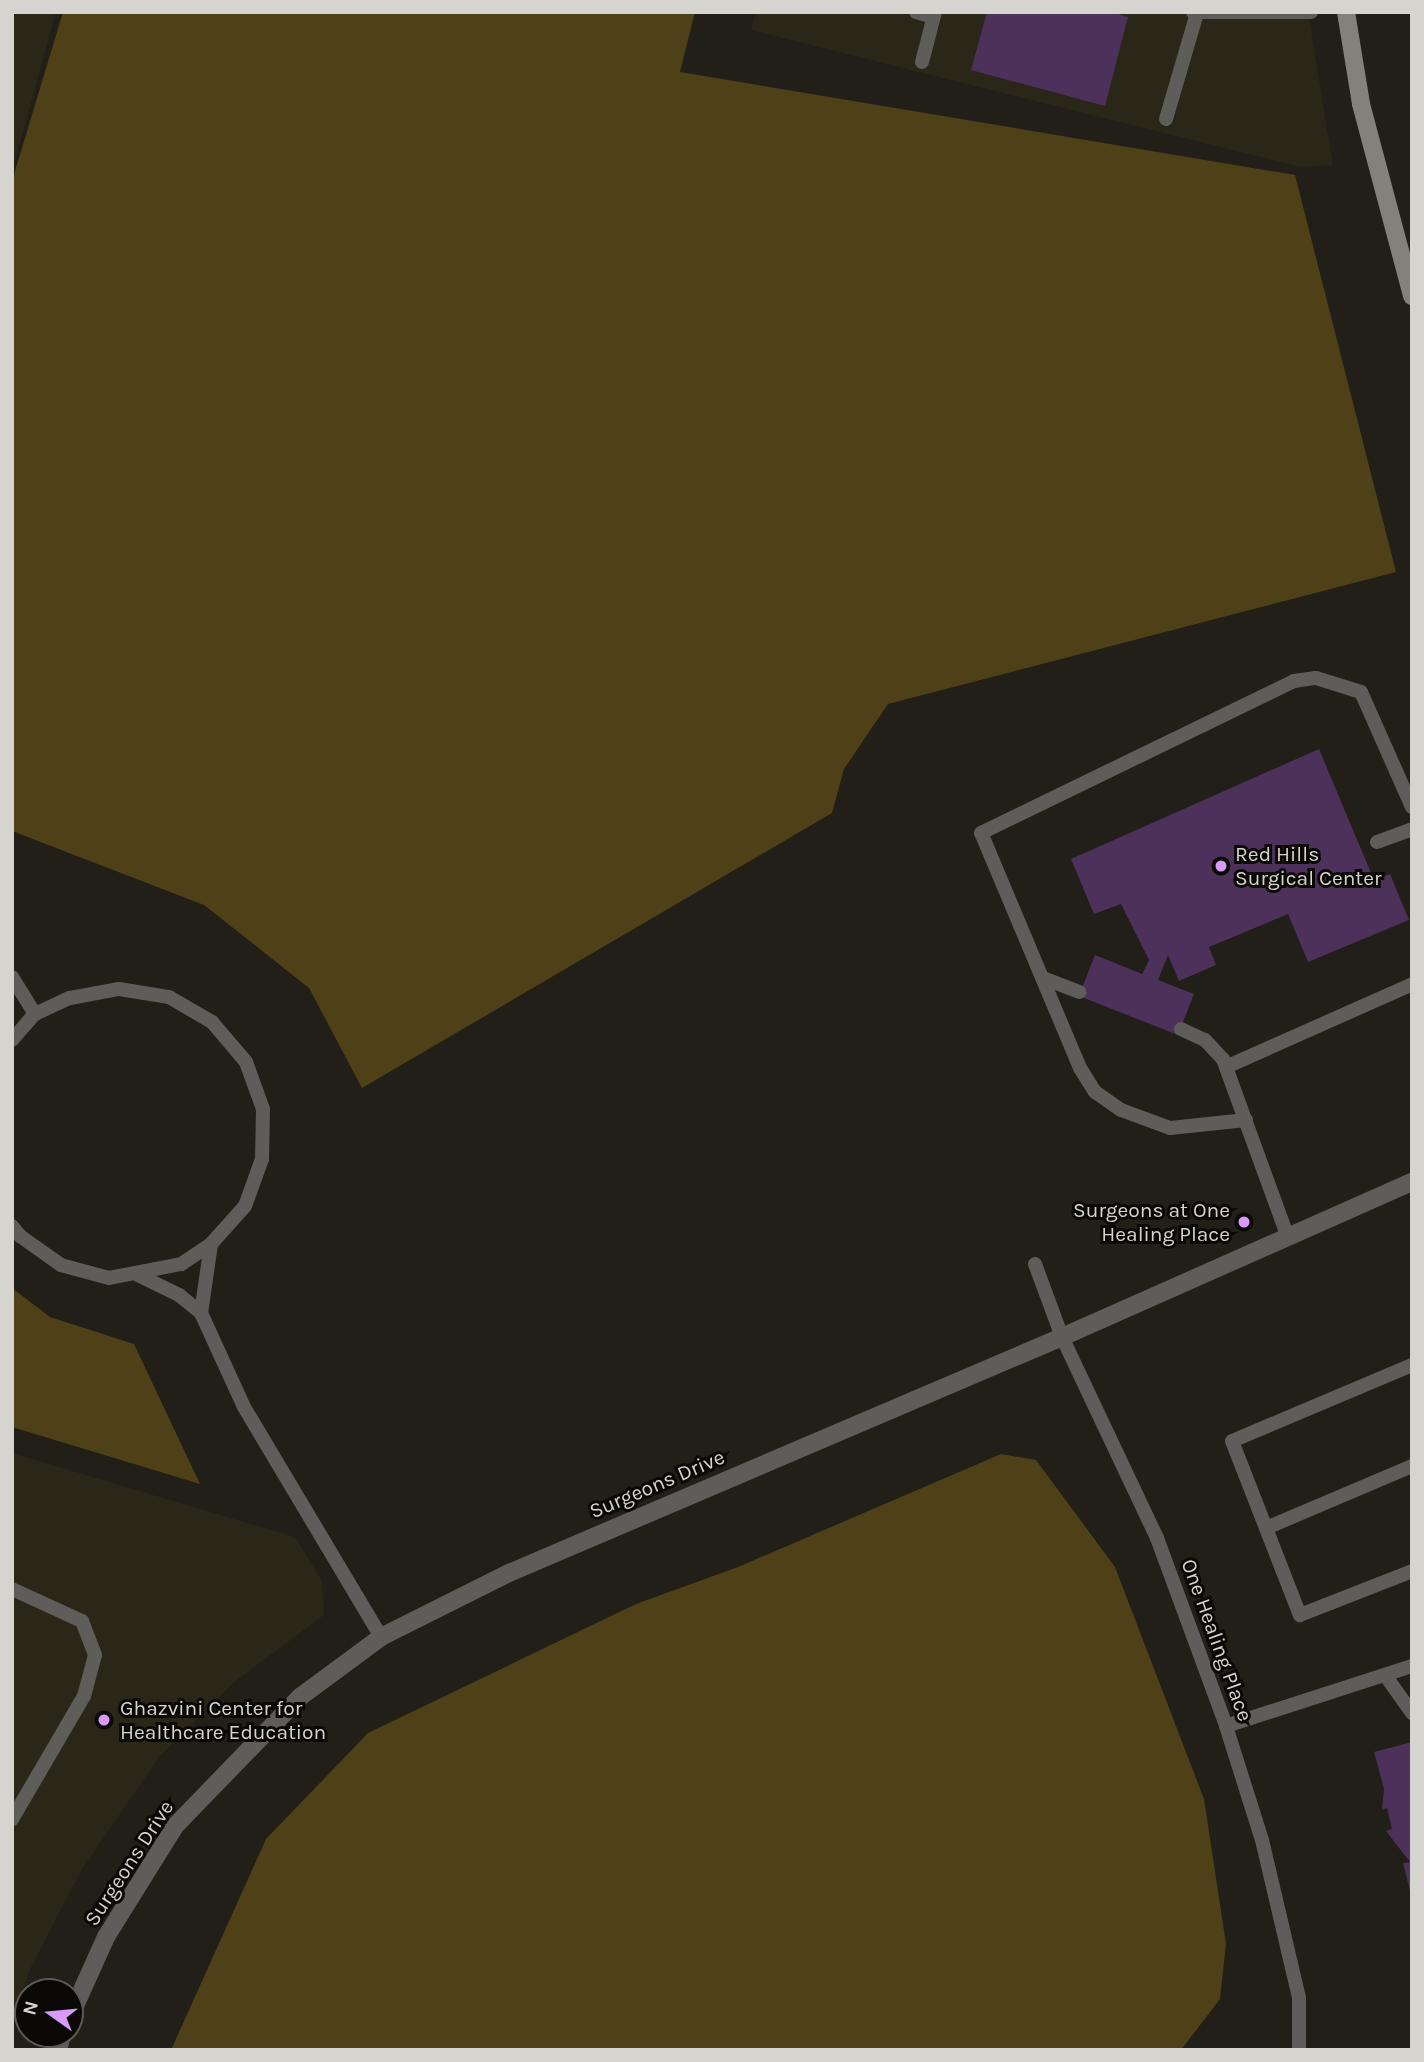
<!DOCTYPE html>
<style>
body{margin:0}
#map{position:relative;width:1424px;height:2062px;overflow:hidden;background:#211f17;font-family:Karla,sans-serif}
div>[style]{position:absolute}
.built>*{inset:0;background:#2a2618}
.green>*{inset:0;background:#4e4117}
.building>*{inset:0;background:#4c315a}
.lane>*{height:14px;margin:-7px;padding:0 7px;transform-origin:7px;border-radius:7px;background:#5f5d59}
.street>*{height:18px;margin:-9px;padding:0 9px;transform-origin:9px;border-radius:9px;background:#5f5d59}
.secondary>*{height:18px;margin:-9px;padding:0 9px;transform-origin:9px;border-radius:9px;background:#83817a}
.dots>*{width:19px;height:19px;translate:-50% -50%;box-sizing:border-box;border:4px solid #0a0906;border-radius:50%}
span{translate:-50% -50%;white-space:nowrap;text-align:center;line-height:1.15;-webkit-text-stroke:6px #0a0906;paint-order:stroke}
.poi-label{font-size:21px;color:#d5d4ce}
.left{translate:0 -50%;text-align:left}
.right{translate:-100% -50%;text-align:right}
.street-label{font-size:21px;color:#d5d4ce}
.frame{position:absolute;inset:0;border:14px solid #d5d4ce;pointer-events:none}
.north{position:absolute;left:14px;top:1978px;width:70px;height:70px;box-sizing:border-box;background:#0a0906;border:2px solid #5b5a56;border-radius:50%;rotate:285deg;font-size:19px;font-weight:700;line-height:28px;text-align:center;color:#d5d4ce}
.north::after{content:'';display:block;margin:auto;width:24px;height:32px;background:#d89af8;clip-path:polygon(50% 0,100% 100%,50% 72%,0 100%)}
</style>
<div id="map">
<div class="built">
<i style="clip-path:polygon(12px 12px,56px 12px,12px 172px)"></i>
<i style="clip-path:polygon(756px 12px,1308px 12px,1333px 165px,1300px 167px,751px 30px)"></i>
<i style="clip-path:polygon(12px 1453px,295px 1537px,322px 1581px,324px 1615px,233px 1683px,160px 1756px,82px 1869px,30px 1969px,12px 2025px)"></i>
</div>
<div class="green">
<i style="clip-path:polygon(63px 12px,695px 12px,680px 72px,1295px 175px,1396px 572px,888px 704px,844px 769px,832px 813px,362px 1088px,309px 988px,204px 905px,12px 831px,12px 181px)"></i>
<i style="clip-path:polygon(12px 1288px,50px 1317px,134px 1344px,200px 1484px,12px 1427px)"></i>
<i style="clip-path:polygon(1001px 1454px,1036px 1460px,1115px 1567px,1204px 1799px,1226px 1944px,1220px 1999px,1181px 2050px,171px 2050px,266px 1839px,368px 1733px,636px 1604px,738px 1567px)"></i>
</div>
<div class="building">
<i style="clip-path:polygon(987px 12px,1112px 12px,1128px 17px,1105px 106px,971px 70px)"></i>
<i style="clip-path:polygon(1319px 749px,1374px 880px,1390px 874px,1409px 920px,1308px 962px,1288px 914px,1209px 947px,1216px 965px,1179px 981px,1168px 955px,1158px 980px,1194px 994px,1178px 1035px,1079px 996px,1095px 955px,1142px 974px,1149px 960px,1121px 904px,1094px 914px,1071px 859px)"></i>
<i style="clip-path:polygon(1412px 1742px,1412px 1895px,1411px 1895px,1403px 1863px,1410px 1862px,1386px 1831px,1392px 1829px,1387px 1808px,1382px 1810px,1384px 1789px,1374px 1752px)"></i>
</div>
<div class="lane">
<i style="left:916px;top:12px;width:18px;rotate:16deg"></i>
<i style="left:1193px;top:12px;width:118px"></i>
<i style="left:922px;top:62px;width:52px;rotate:-75.4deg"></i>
<i style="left:1166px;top:119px;width:110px;rotate:-73.7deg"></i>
<i style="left:1377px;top:842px;width:37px;rotate:-20deg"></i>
<i style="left:12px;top:977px;width:44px;rotate:58.1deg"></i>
<i style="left:1043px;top:978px;width:39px;rotate:21deg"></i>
<i style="left:1181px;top:1029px;width:26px;rotate:25deg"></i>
<i style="left:1205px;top:1040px;width:26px;rotate:47deg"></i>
<i style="left:1223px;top:1059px;width:187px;rotate:70deg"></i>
<i style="left:12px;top:1040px;width:35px;rotate:-49deg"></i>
<i style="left:35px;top:1014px;width:38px;rotate:-25deg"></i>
<i style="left:70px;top:998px;width:50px;rotate:-10.4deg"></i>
<i style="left:119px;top:989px;width:51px;rotate:9.1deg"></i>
<i style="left:169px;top:997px;width:50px;rotate:30.2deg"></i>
<i style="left:212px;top:1022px;width:52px;rotate:49.6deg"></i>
<i style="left:246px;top:1062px;width:50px;rotate:70.1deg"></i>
<i style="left:263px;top:1109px;width:50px;rotate:91.1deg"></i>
<i style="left:262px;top:1159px;width:50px;rotate:109.9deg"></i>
<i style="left:245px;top:1206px;width:51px;rotate:131.8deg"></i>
<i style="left:211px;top:1244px;width:36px;rotate:146deg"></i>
<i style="left:181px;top:1264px;width:73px;rotate:169deg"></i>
<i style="left:109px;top:1278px;width:50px;rotate:-164.8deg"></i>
<i style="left:61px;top:1265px;width:50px;rotate:-144.7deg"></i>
<i style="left:20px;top:1236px;width:13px;rotate:-129deg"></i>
<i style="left:1226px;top:1067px;width:204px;rotate:-24deg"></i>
<i style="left:1246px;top:1120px;width:76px;rotate:174deg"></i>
<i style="left:1170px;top:1128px;width:52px;rotate:-159.8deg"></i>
<i style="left:1121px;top:1110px;width:32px;rotate:-145deg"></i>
<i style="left:1095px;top:1092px;width:28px;rotate:-122deg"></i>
<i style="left:1080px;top:1068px;width:255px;rotate:-112.8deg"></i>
<i style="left:981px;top:833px;width:348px;rotate:-25.9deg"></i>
<i style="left:1294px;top:681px;width:22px;rotate:-8deg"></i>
<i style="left:1316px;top:678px;width:47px;rotate:17.3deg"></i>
<i style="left:1361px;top:692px;width:126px;rotate:66.1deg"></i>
<i style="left:211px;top:1244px;width:70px;rotate:98.2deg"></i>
<i style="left:201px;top:1313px;width:103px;rotate:65.4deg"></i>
<i style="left:244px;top:1407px;width:268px;rotate:59.2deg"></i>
<i style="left:1035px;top:1264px;width:78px;rotate:69.7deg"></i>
<i style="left:1062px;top:1337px;width:222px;rotate:64.7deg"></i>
<i style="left:1157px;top:1538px;width:200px;rotate:69.8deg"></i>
<i style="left:1226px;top:1726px;width:120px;rotate:72.5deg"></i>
<i style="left:1262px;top:1840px;width:162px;rotate:76.8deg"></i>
<i style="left:1299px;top:1998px;width:52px;rotate:90deg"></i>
<i style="left:138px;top:1275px;width:46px;rotate:26deg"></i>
<i style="left:179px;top:1295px;width:28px;rotate:39deg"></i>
<i style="left:1412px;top:1365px;width:195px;rotate:157.1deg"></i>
<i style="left:1232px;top:1441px;width:187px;rotate:68.7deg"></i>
<i style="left:1300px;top:1615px;width:120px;rotate:-21.4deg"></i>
<i style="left:1266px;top:1528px;width:159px;rotate:-23deg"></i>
<i style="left:12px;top:1589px;width:77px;rotate:24.6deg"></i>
<i style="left:82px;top:1621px;width:36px;rotate:69deg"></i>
<i style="left:95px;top:1655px;width:42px;rotate:105deg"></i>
<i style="left:84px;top:1696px;width:143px;rotate:120.3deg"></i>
<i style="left:1385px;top:1675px;width:47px;rotate:54.6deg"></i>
<i style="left:1226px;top:1726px;width:195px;rotate:-17.9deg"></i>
</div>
<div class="street">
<i style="left:70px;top:2017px;width:88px;rotate:-65.8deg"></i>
<i style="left:106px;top:1937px;width:131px;rotate:-58.1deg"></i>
<i style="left:175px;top:1826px;width:180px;rotate:-45.9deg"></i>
<i style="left:300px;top:1697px;width:101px;rotate:-36.5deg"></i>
<i style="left:381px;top:1637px;width:143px;rotate:-26.6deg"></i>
<i style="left:509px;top:1573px;width:601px;rotate:-23.11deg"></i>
<i style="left:1062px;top:1337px;width:383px;rotate:-23.9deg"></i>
<i style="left:58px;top:2050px;width:16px;rotate:-76deg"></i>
</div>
<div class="secondary">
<i style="left:1346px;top:12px;width:93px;rotate:80.7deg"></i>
<i style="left:1361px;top:104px;width:199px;rotate:75.1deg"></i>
</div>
<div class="dots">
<i style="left:1221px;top:866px;background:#d89af8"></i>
<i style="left:1244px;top:1222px;background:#d89af8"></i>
<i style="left:104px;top:1720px;background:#d89af8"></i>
</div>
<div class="poi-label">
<span class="left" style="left:1235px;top:866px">Red Hills<br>Surgical Center</span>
<span class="right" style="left:1230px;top:1222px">Surgeons at One<br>Healing Place</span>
<span class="left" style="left:120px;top:1720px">Ghazvini Center for<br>Healthcare Education</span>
</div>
<div class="street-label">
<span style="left:657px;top:1484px;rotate:-23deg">Surgeons Drive</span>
<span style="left:1217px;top:1640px;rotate:70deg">One Healing Place</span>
<span style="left:129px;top:1863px;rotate:-57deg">Surgeons Drive</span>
</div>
<div class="frame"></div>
<div class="north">N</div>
</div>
